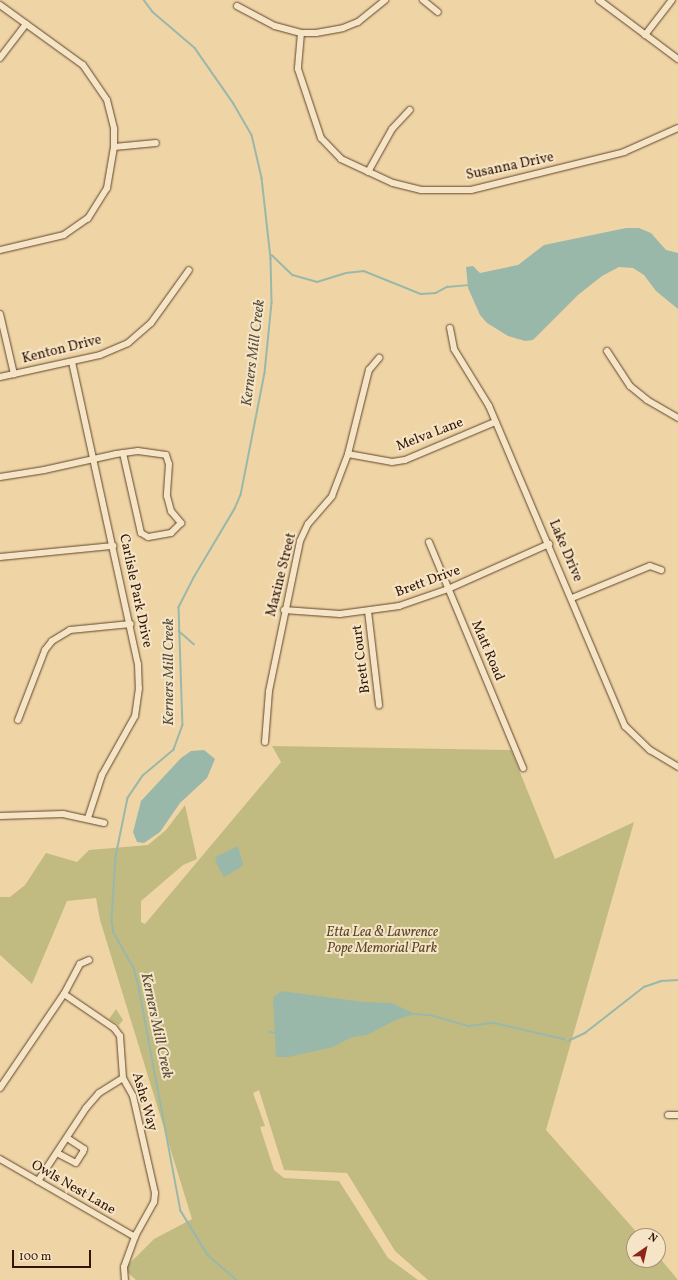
<!DOCTYPE html>
<style>
body{margin:0}
#map{position:relative;width:678px;height:1280px;overflow:hidden;background:#efd5a6;font-family:Vollkorn,serif}
div>[style]{position:absolute}
.green>*{inset:0;background:#c1bb81}
.water>*{inset:0;background:#9ab8aa}
.stream>*{height:1.5px;margin:-0.75px;padding:0 0.75px;transform-origin:0.75px;border-radius:0.75px;background:#9ab8aa}
.roads{filter:drop-shadow(0 0 1px #60452d) drop-shadow(0 0 1px #60452d)}
.street>*{height:6px;margin:-3px;padding:0 3px;transform-origin:3px;border-radius:3px;background:#f5e4c5}
span{translate:-50% -50%;white-space:nowrap;text-align:center;line-height:1.15;-webkit-text-stroke:4px #f5e4c5;paint-order:stroke}
.street-label{font-size:14px;color:#311505}
.park-label{font-size:14px;color:#5c472a;font-style:italic}
.water-label{font-size:15px;color:#564e3f;font-style:italic}
.north{position:absolute;left:626px;top:1228px;width:40px;height:40px;box-sizing:border-box;background:#f5e4c5;border:1px solid #a79178;border-radius:50%;rotate:34deg;font-size:11px;font-weight:700;line-height:16px;text-align:center;color:#311505}
.north::after{content:'';display:block;margin:auto;width:14px;height:18px;background:#8f2418;clip-path:polygon(50% 0,100% 100%,50% 72%,0 100%)}
.scale{position:absolute;left:12px;top:1250px;width:79px;height:18px;box-sizing:border-box;border:2px solid #311505;border-top:0;padding-left:5px;font-size:12px;line-height:14px;white-space:nowrap;color:#311505;-webkit-text-stroke:3px #f5e4c5;paint-order:stroke}
</style>
<div id="map">
<div class="green">
<i style="clip-path:polygon(272px 746px,511px 750px,555px 859px,634px 822px,546px 1130px,640px 1236px,634px 1236px,634px 1260px,658px 1260px,658px 1256px,678px 1280px,428px 1280px,395px 1251px,347px 1173px,284px 1170px,259px 1090px,253px 1093px,265px 1126px,260px 1127px,274px 1170px,284px 1178px,339px 1181px,388px 1258px,418px 1280px,136px 1280px,124px 1269px,154px 1239px,192px 1219px,100px 920px,96px 898px,67px 901px,32px 984px,0 955px,0 897px,10px 897px,25px 885px,46px 853px,77px 862px,89px 850px,148px 845px,166px 830px,185px 805px,197px 859px,183px 865px,141px 901px,141px 922px,145px 924px,281px 762px)"></i>
<i style="clip-path:polygon(116px 1009px,123px 1020px,119px 1025px,109px 1019px)"></i>
</div>
<div class="water">
<i style="clip-path:polygon(626px 228px,639px 228px,651px 233px,666px 250px,678px 253px,678px 309px,656px 291px,644px 275px,633px 268px,619px 267px,602px 276px,578px 295px,533px 340px,525px 341px,508px 336px,487px 323px,480px 315px,468px 288px,466px 267px,473px 266px,480px 273px,518px 265px,544px 245px)"></i>
<i style="clip-path:polygon(204px 750px,215px 759px,207px 778px,180px 803px,160px 832px,144px 843px,137px 842px,133px 832px,141px 801px,181px 758px,191px 751px)"></i>
<i style="clip-path:polygon(238px 846px,243px 864px,240px 868px,224px 877px,215px 861px,217px 856px)"></i>
<i style="clip-path:polygon(281px 991px,364px 1002px,392px 1003px,415px 1014px,396px 1020px,367px 1035px,352px 1037px,333px 1047px,288px 1057px,276px 1057px,273px 998px)"></i>
</div>
<div class="stream">
<i style="left:144px;top:0;width:15px;rotate:53deg"></i>
<i style="left:153px;top:12px;width:55px;rotate:40.6deg"></i>
<i style="left:195px;top:48px;width:68px;rotate:55.1deg"></i>
<i style="left:234px;top:104px;width:36px;rotate:60deg"></i>
<i style="left:252px;top:135px;width:44px;rotate:76.9deg"></i>
<i style="left:262px;top:178px;width:81px;rotate:83.6deg"></i>
<i style="left:271px;top:258px;width:45px;rotate:88.7deg"></i>
<i style="left:272px;top:303px;width:70px;rotate:95.7deg"></i>
<i style="left:265px;top:373px;width:124px;rotate:101.1deg"></i>
<i style="left:241px;top:495px;width:15px;rotate:113deg"></i>
<i style="left:235px;top:509px;width:80px;rotate:120.7deg"></i>
<i style="left:194px;top:578px;width:33px;rotate:117deg"></i>
<i style="left:179px;top:607px;width:118px;rotate:88.1deg"></i>
<i style="left:183px;top:725px;width:27px;rotate:110deg"></i>
<i style="left:174px;top:750px;width:40px;rotate:140deg"></i>
<i style="left:143px;top:776px;width:27px;rotate:124deg"></i>
<i style="left:128px;top:798px;width:60px;rotate:101.5deg"></i>
<i style="left:116px;top:857px;width:64px;rotate:93.6deg"></i>
<i style="left:112px;top:921px;width:12px;rotate:81deg"></i>
<i style="left:114px;top:933px;width:40px;rotate:60.3deg"></i>
<i style="left:134px;top:968px;width:20px;rotate:75deg"></i>
<i style="left:139px;top:987px;width:228px;rotate:79.4deg"></i>
<i style="left:181px;top:1211px;width:52px;rotate:58.5deg"></i>
<i style="left:208px;top:1255px;width:38px;rotate:41deg"></i>
<i style="left:272px;top:255px;width:29px;rotate:44deg"></i>
<i style="left:293px;top:275px;width:25px;rotate:16deg"></i>
<i style="left:317px;top:282px;width:30px;rotate:-17deg"></i>
<i style="left:346px;top:273px;width:18px;rotate:-6deg"></i>
<i style="left:364px;top:271px;width:61px;rotate:22deg"></i>
<i style="left:421px;top:294px;width:15px;rotate:-4deg"></i>
<i style="left:436px;top:293px;width:13px;rotate:-29deg"></i>
<i style="left:447px;top:287px;width:21px;rotate:-5deg"></i>
<i style="left:179px;top:631px;width:20px;rotate:41deg"></i>
<i style="left:414px;top:1014px;width:16px;rotate:4deg"></i>
<i style="left:430px;top:1015px;width:40px;rotate:16deg"></i>
<i style="left:468px;top:1026px;width:26px;rotate:-7deg"></i>
<i style="left:494px;top:1023px;width:72px;rotate:12.9deg"></i>
<i style="left:269px;top:1032px;width:8px;rotate:7deg"></i>
<i style="left:568px;top:1041px;width:19px;rotate:-25deg"></i>
<i style="left:585px;top:1033px;width:75px;rotate:-37.9deg"></i>
<i style="left:644px;top:987px;width:18px;rotate:-19deg"></i>
<i style="left:661px;top:981px;width:17px;rotate:-3deg"></i>
</div>
<div class="roads">
<div class="street">
<i style="left:423px;top:0;width:19px;rotate:39deg"></i>
<i style="left:599px;top:0;width:99px;rotate:36.8deg"></i>
<i style="left:0;top:5px;width:102px;rotate:35.9deg"></i>
<i style="left:83px;top:65px;width:42px;rotate:55.6deg"></i>
<i style="left:107px;top:100px;width:30px;rotate:76deg"></i>
<i style="left:114px;top:129px;width:18px;rotate:90deg"></i>
<i style="left:114px;top:147px;width:42px;rotate:99.7deg"></i>
<i style="left:107px;top:188px;width:36px;rotate:122deg"></i>
<i style="left:88px;top:218px;width:29px;rotate:145deg"></i>
<i style="left:64px;top:235px;width:66px;rotate:166.8deg"></i>
<i style="left:237px;top:6px;width:43px;rotate:27.8deg"></i>
<i style="left:275px;top:26px;width:27px;rotate:15deg"></i>
<i style="left:301px;top:33px;width:15px"></i>
<i style="left:316px;top:33px;width:27px;rotate:-10deg"></i>
<i style="left:343px;top:28px;width:16px;rotate:-22deg"></i>
<i style="left:358px;top:22px;width:35px;rotate:-39deg"></i>
<i style="left:301px;top:33px;width:36px;rotate:95deg"></i>
<i style="left:298px;top:69px;width:73px;rotate:71.6deg"></i>
<i style="left:321px;top:138px;width:29px;rotate:46deg"></i>
<i style="left:341px;top:159px;width:57px;rotate:24.8deg"></i>
<i style="left:393px;top:183px;width:29px;rotate:14deg"></i>
<i style="left:421px;top:190px;width:50px"></i>
<i style="left:471px;top:190px;width:158px;rotate:-13.9deg"></i>
<i style="left:624px;top:152px;width:59px;rotate:-24deg"></i>
<i style="left:645px;top:35px;width:44px;rotate:-52.4deg"></i>
<i style="left:0;top:58px;width:43px;rotate:-52.6deg"></i>
<i style="left:114px;top:147px;width:42px;rotate:-5.4deg"></i>
<i style="left:368px;top:172px;width:49px;rotate:-60.8deg"></i>
<i style="left:392px;top:129px;width:26px;rotate:-47deg"></i>
<i style="left:0;top:314px;width:62px;rotate:76.9deg"></i>
<i style="left:450px;top:328px;width:21px;rotate:79deg"></i>
<i style="left:454px;top:349px;width:67px;rotate:58.4deg"></i>
<i style="left:489px;top:406px;width:348px;rotate:67deg"></i>
<i style="left:625px;top:726px;width:35px;rotate:44deg"></i>
<i style="left:650px;top:750px;width:33px;rotate:31deg"></i>
<i style="left:607px;top:351px;width:42px;rotate:56.7deg"></i>
<i style="left:630px;top:386px;width:22px;rotate:39deg"></i>
<i style="left:647px;top:400px;width:36px;rotate:30deg"></i>
<i style="left:72px;top:362px;width:309px;rotate:77.7deg"></i>
<i style="left:138px;top:664px;width:24px;rotate:88deg"></i>
<i style="left:139px;top:688px;width:28px;rotate:98deg"></i>
<i style="left:135px;top:716px;width:68px;rotate:119.2deg"></i>
<i style="left:102px;top:775px;width:45px;rotate:108deg"></i>
<i style="left:0;top:377px;width:102px;rotate:-12.4deg"></i>
<i style="left:100px;top:355px;width:30px;rotate:-23deg"></i>
<i style="left:128px;top:343px;width:30px;rotate:-41deg"></i>
<i style="left:151px;top:323px;width:65px;rotate:-54.4deg"></i>
<i style="left:348px;top:454px;width:45px;rotate:10.3deg"></i>
<i style="left:392px;top:462px;width:13px;rotate:-9deg"></i>
<i style="left:405px;top:460px;width:98px;rotate:-22.9deg"></i>
<i style="left:0;top:477px;width:45px;rotate:-9deg"></i>
<i style="left:44px;top:470px;width:74px;rotate:-12.5deg"></i>
<i style="left:116px;top:454px;width:22px;rotate:-8deg"></i>
<i style="left:138px;top:451px;width:28px;rotate:8deg"></i>
<i style="left:166px;top:455px;width:9px;rotate:72deg"></i>
<i style="left:169px;top:464px;width:32px;rotate:94deg"></i>
<i style="left:167px;top:496px;width:16px;rotate:75deg"></i>
<i style="left:171px;top:511px;width:16px;rotate:50deg"></i>
<i style="left:181px;top:523px;width:14px;rotate:135deg"></i>
<i style="left:171px;top:533px;width:23px;rotate:170deg"></i>
<i style="left:148px;top:537px;width:8px;rotate:-150deg"></i>
<i style="left:141px;top:533px;width:82px;rotate:-102.7deg"></i>
<i style="left:429px;top:542px;width:245px;rotate:67.4deg"></i>
<i style="left:0;top:557px;width:114px;rotate:-5.6deg"></i>
<i style="left:572px;top:598px;width:84px;rotate:-22.3deg"></i>
<i style="left:650px;top:566px;width:12px;rotate:20deg"></i>
<i style="left:284px;top:610px;width:56px;rotate:4.1deg"></i>
<i style="left:340px;top:614px;width:60px;rotate:-7.7deg"></i>
<i style="left:399px;top:606px;width:52px;rotate:-19.1deg"></i>
<i style="left:448px;top:589px;width:111px;rotate:-24deg"></i>
<i style="left:368px;top:611px;width:95px;rotate:83.3deg"></i>
<i style="left:18px;top:720px;width:75px;rotate:-68.9deg"></i>
<i style="left:45px;top:650px;width:11px;rotate:-52deg"></i>
<i style="left:52px;top:641px;width:21px;rotate:-31deg"></i>
<i style="left:70px;top:630px;width:61px;rotate:-5.6deg"></i>
<i style="left:265px;top:742px;width:51px;rotate:-85.5deg"></i>
<i style="left:269px;top:691px;width:153px;rotate:-78.3deg"></i>
<i style="left:300px;top:541px;width:19px;rotate:-65deg"></i>
<i style="left:308px;top:524px;width:37px;rotate:-49deg"></i>
<i style="left:332px;top:496px;width:45px;rotate:-69.1deg"></i>
<i style="left:348px;top:454px;width:87px;rotate:-76deg"></i>
<i style="left:369px;top:370px;width:16px;rotate:-50deg"></i>
<i style="left:0;top:816px;width:63px;rotate:-1.8deg"></i>
<i style="left:63px;top:814px;width:42px;rotate:12.4deg"></i>
<i style="left:89px;top:960px;width:10px;rotate:156deg"></i>
<i style="left:80px;top:964px;width:34px;rotate:118deg"></i>
<i style="left:64px;top:994px;width:60px;rotate:34.2deg"></i>
<i style="left:114px;top:1028px;width:10px;rotate:53deg"></i>
<i style="left:120px;top:1036px;width:42px;rotate:85.9deg"></i>
<i style="left:123px;top:1078px;width:21px;rotate:61deg"></i>
<i style="left:133px;top:1096px;width:99px;rotate:77.2deg"></i>
<i style="left:155px;top:1193px;width:9px;rotate:96deg"></i>
<i style="left:154px;top:1202px;width:37px;rotate:119deg"></i>
<i style="left:136px;top:1234px;width:35px;rotate:110deg"></i>
<i style="left:124px;top:1267px;width:13px;rotate:86deg"></i>
<i style="left:0;top:1088px;width:114px;rotate:-55.8deg"></i>
<i style="left:668px;top:1115px;width:10px"></i>
<i style="left:57px;top:1153px;width:21px;rotate:28deg"></i>
<i style="left:76px;top:1163px;width:13px;rotate:-58deg"></i>
<i style="left:83px;top:1152px;width:3px;rotate:-72deg"></i>
<i style="left:84px;top:1149px;width:20px;rotate:-147deg"></i>
<i style="left:0;top:1159px;width:156px;rotate:30deg"></i>
<i style="left:38px;top:1181px;width:87px;rotate:-56.7deg"></i>
<i style="left:86px;top:1108px;width:20px;rotate:-49deg"></i>
<i style="left:99px;top:1093px;width:28px;rotate:-32deg"></i>
</div>
</div>
<div class="street-label">
<span style="left:510px;top:167px;rotate:-12deg">Susanna Drive</span>
<span style="left:62px;top:350px;rotate:-14deg">Kenton Drive</span>
<span style="left:430px;top:435px;rotate:-21deg">Melva Lane</span>
<span style="left:565px;top:551px;rotate:67deg">Lake Drive</span>
<span style="left:282px;top:575px;rotate:-76deg">Maxine Street</span>
<span style="left:428px;top:582px;rotate:-20deg">Brett Drive</span>
<span style="left:135px;top:591px;rotate:78deg">Carlisle Park Drive</span>
<span style="left:487px;top:651px;rotate:67deg">Matt Road</span>
<span style="left:362px;top:659px;rotate:-97deg">Brett Court</span>
<span style="left:144px;top:1102px;rotate:74deg">Ashe Way</span>
<span style="left:73px;top:1188px;rotate:30deg">Owls Nest Lane</span>
</div>
<div class="park-label">
<span style="left:382px;top:941px">Etta Lea &amp; Lawrence<br>Pope Memorial Park</span>
</div>
<div class="water-label">
<span style="left:254px;top:353px;rotate:-83deg">Kerners Mill Creek</span>
<span style="left:170px;top:672px;rotate:-90deg">Kerners Mill Creek</span>
<span style="left:156px;top:1026px;rotate:78deg">Kerners Mill Creek</span>
</div>
<div class="north">N</div>
<div class="scale">100 m</div>
</div>
